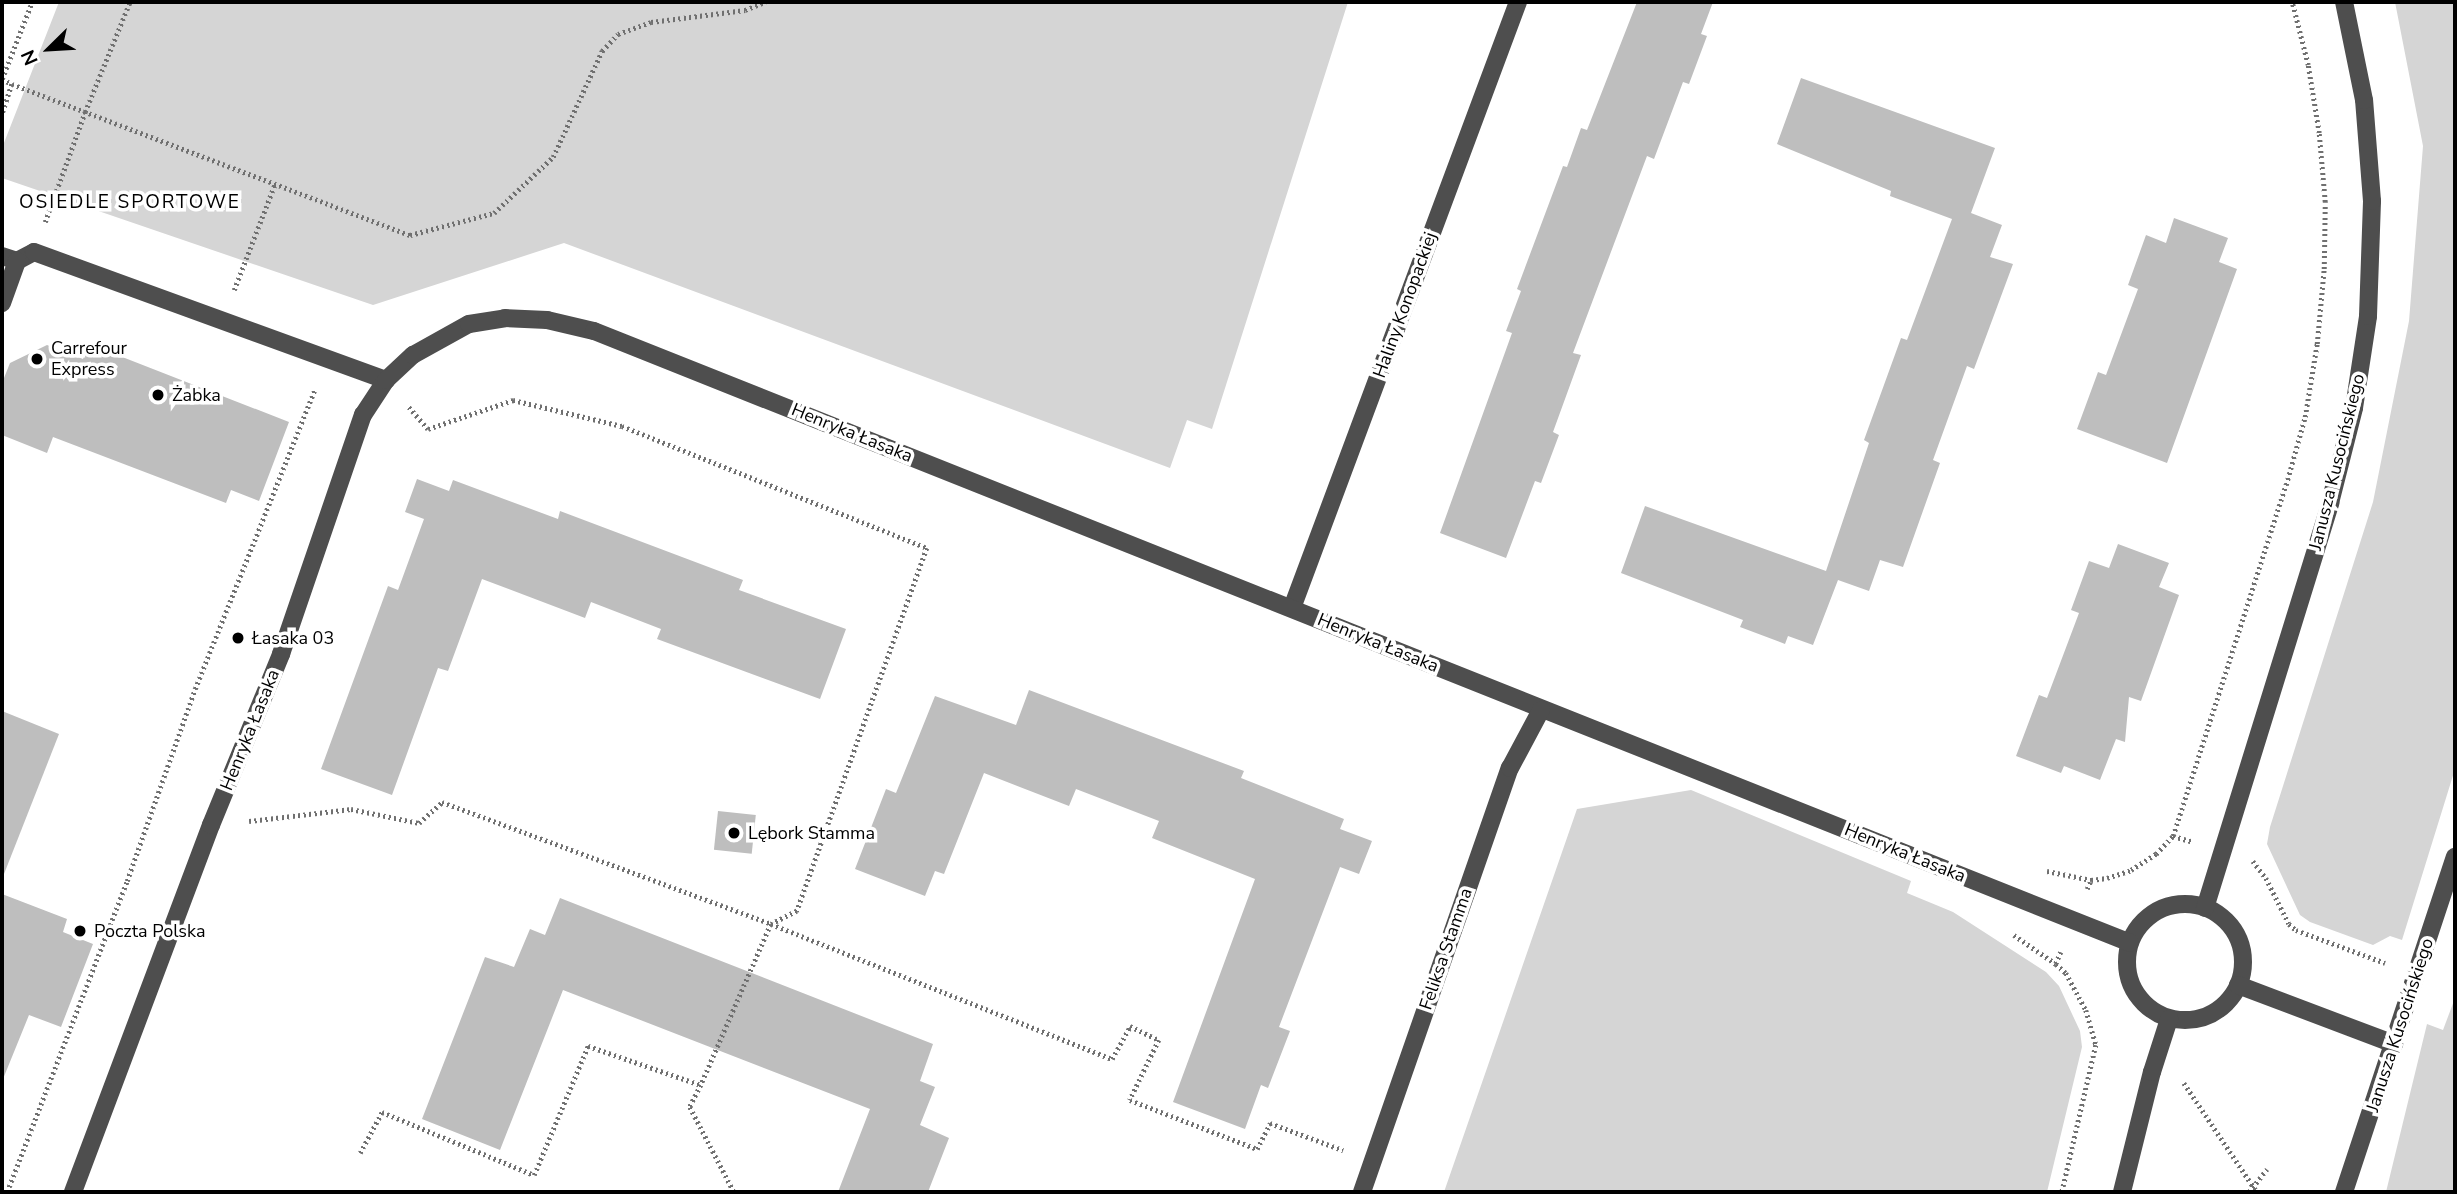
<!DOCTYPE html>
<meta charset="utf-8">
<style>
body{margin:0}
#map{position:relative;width:2457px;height:1194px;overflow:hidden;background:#fff;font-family:"Nunito Sans",sans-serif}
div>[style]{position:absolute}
.green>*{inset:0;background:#d5d5d5}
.building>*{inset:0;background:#bebebe;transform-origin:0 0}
.path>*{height:4.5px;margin-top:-2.25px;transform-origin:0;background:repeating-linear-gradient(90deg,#707070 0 2px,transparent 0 5.5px)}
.minor>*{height:18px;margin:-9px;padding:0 9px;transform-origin:9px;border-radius:9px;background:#4e4e4e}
.minor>.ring{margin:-9px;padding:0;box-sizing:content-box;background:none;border:18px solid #4e4e4e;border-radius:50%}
.dots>*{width:19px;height:19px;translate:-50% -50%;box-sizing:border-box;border:4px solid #fff;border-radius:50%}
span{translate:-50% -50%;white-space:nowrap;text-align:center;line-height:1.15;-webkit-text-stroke:7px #fff;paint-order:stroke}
.street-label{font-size:18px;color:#000}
.poi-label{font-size:18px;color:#000}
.left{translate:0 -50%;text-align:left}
.neighbourhood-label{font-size:19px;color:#000;letter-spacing:2px}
.frame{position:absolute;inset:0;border:4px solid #000;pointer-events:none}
.north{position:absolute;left:14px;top:14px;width:70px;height:70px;-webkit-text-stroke:5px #fff;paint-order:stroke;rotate:246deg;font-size:19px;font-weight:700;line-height:28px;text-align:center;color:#000}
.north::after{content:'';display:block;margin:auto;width:24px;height:32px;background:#000;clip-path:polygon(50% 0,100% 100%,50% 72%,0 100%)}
</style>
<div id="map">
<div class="green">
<i style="clip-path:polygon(59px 2px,1348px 2px,1212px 429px,1187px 420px,1170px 468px,564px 243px,373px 305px,2px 178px,2px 148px)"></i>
<i style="clip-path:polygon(2395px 2px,2455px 2px,2455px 769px,2402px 940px,2390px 936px,2373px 945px,2310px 922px,2300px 915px,2267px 844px,2270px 827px,2373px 502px,2409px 321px,2423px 146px)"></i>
<i style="clip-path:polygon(1691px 790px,1911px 881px,1907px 893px,1953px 912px,2046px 972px,2059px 986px,2080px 1031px,2082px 1047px,2047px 1192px,1444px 1192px,1577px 809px)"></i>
<i style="clip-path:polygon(2455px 998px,2455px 1192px,2386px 1192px,2427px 1024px,2443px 1030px)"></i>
</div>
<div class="building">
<i style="clip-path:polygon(1637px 2px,1713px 2px,1701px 34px,1707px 36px,1689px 84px,1683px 82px,1654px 159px,1647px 156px,1573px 353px,1581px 355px,1553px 432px,1559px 435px,1541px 483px,1535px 481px,1506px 558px,1440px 533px,1512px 333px,1506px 331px,1521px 291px,1517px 289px,1563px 166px,1567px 167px,1581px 128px,1587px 130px)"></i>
<i style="clip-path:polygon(1801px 78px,1995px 148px,1971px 213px,2002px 225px,1990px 257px,2013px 264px,1974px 369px,1967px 366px,1933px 460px,1940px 463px,1903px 567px,1880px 560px,1869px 591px,1838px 580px,1813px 645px,1788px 636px,1785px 644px,1740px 627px,1743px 620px,1621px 573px,1645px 506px,1826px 571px,1869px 443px,1864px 440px,1901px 338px,1907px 340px,1952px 219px,1890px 196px,1891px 191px,1777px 144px)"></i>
<i style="clip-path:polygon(2174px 218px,2228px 238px,2219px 262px,2237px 269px,2167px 463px,2077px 429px,2098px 372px,2106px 375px,2138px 289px,2128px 285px,2146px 235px,2166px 243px)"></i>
<i style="clip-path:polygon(89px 344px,289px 422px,259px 501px,231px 490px,226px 503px,53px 437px,47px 453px,2px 435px,2px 383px,10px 363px,47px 345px,83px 359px)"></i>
<i style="clip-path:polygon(417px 479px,449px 491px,453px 480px,558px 519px,560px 511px,743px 580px,739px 590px,846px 629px,820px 699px,657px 639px,661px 629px,591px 602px,585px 618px,482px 579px,448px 671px,438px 668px,392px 795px,321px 769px,388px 586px,398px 590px,424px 519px,405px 512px)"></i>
<i style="clip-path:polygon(2118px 544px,2169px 563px,2159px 587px,2179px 595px,2141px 701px,2129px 697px,2125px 742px,2116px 739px,2100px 780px,2064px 766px,2061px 773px,2016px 756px,2039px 695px,2047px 698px,2079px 613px,2071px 610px,2089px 561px,2109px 568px)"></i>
<i style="clip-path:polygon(1029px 690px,1244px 771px,1241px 778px,1344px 819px,1340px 829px,1372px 841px,1359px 874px,1340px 867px,1279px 1027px,1290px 1031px,1268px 1088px,1261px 1085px,1245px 1129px,1173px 1102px,1255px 879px,1152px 838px,1159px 821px,1076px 789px,1069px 806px,984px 773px,944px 874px,935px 871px,925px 896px,855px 869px,886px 789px,896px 793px,935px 696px,1016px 725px)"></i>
<i style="clip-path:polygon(2px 711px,59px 734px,4px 874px,2px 874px)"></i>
<i style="left:718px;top:811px;width:38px;height:39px;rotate:6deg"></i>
<i style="clip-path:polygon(2px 894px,67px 919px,63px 932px,93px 944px,61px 1027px,29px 1015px,3px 1079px)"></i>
<i style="clip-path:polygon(560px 898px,933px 1044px,920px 1081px,935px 1087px,920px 1125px,949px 1138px,928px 1192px,838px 1192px,870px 1109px,563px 990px,500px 1150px,422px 1119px,485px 957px,514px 967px,530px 929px,545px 935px)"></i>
</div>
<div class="path">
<i style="left:2px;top:79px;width:83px;rotate:-68.7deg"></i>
<i style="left:2px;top:79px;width:11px;rotate:27deg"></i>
<i style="left:12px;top:84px;width:32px;rotate:108deg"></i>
<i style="left:12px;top:84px;width:426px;rotate:20.8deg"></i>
<i style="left:410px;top:235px;width:87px;rotate:-14.7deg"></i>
<i style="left:494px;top:213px;width:81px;rotate:-43.5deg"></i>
<i style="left:553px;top:157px;width:117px;rotate:-65.2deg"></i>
<i style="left:602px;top:51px;width:23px;rotate:-47deg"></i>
<i style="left:618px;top:34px;width:35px;rotate:-20deg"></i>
<i style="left:651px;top:22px;width:95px;rotate:-7.3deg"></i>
<i style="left:745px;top:10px;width:22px;rotate:-22deg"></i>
<i style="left:45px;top:222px;width:117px;rotate:-70deg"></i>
<i style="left:85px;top:112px;width:119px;rotate:-67.8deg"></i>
<i style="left:234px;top:290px;width:114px;rotate:-68.9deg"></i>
<i style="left:409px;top:407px;width:29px;rotate:49deg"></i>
<i style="left:428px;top:429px;width:90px;rotate:-18.8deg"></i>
<i style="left:513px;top:400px;width:112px;rotate:13.4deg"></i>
<i style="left:622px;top:426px;width:328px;rotate:21.8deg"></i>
<i style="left:927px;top:548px;width:386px;rotate:109.7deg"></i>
<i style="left:797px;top:911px;width:29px;rotate:153deg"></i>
<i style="left:771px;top:924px;width:176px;rotate:113.5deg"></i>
<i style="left:249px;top:821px;width:103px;rotate:-6.7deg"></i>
<i style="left:351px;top:809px;width:69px;rotate:11.6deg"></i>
<i style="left:419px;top:823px;width:31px;rotate:-42deg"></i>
<i style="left:442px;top:802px;width:351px;rotate:20.3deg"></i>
<i style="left:771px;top:924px;width:367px;rotate:21.6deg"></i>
<i style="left:1112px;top:1059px;width:38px;rotate:-61deg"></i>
<i style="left:1130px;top:1026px;width:32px;rotate:26deg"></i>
<i style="left:1159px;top:1040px;width:67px;rotate:115.8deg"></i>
<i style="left:1130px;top:1100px;width:136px;rotate:21.1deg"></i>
<i style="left:1257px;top:1149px;width:29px;rotate:-63deg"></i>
<i style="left:1270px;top:1123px;width:78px;rotate:20.3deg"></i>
<i style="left:2173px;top:836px;width:19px;rotate:16deg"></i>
<i style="left:2253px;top:861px;width:21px;rotate:53deg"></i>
<i style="left:2266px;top:878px;width:51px;rotate:63.4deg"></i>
<i style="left:2289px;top:924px;width:9px;rotate:41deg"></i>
<i style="left:2296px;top:930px;width:95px;rotate:20.3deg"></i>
<i style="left:2047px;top:871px;width:45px;rotate:11.6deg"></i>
<i style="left:2087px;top:889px;width:10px;rotate:-66deg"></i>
<i style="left:2091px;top:880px;width:16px;rotate:-7deg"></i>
<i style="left:2107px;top:878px;width:25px;rotate:-18deg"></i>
<i style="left:2131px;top:870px;width:30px;rotate:-33deg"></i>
<i style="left:2156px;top:854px;width:25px;rotate:-47deg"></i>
<i style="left:2173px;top:836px;width:369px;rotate:-72.2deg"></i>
<i style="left:2286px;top:485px;width:71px;rotate:-74.4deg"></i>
<i style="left:2305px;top:417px;width:74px;rotate:-80.7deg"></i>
<i style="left:2317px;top:344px;width:75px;rotate:-84.7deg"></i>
<i style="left:2324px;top:269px;width:67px;rotate:-89.1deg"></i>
<i style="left:2325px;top:202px;width:69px;rotate:-95deg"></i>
<i style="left:2319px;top:133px;width:69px;rotate:-99.2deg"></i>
<i style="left:2308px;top:65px;width:65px;rotate:-104.3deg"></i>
<i style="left:2014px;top:935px;width:51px;rotate:34.6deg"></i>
<i style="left:2061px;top:952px;width:13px;rotate:113deg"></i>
<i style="left:2056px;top:964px;width:13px;rotate:42deg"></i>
<i style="left:2066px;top:973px;width:42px;rotate:61.6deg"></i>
<i style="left:2086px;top:1010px;width:36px;rotate:74deg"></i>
<i style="left:2096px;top:1045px;width:151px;rotate:103deg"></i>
<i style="left:2184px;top:1083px;width:131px;rotate:56.2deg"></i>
<i style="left:360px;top:1153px;width:47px;rotate:-61.8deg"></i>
<i style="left:382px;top:1112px;width:165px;rotate:22.5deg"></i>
<i style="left:534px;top:1175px;width:140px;rotate:-67.3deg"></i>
<i style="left:588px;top:1046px;width:120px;rotate:19deg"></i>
<i style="left:701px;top:1085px;width:25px;rotate:117deg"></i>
<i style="left:690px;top:1107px;width:96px;rotate:62.6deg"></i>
<i style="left:7px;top:1192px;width:333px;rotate:-68.9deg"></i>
<i style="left:127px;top:881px;width:204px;rotate:-70.5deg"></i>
<i style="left:195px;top:689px;width:323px;rotate:-68.2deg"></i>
<i style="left:2249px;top:1192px;width:29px;rotate:-52deg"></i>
</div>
<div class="minor">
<i style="left:2px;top:256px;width:16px;rotate:18deg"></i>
<i style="left:17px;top:261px;width:19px;rotate:-28deg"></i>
<i style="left:34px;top:252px;width:375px;rotate:20deg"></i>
<i style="left:2px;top:303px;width:45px;rotate:-70.3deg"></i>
<i style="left:1292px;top:608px;width:647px;rotate:-69.55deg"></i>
<i class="ring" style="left:2127px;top:904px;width:98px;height:98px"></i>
<i style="left:2205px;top:908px;width:424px;rotate:-72.8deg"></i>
<i style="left:2330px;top:503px;width:98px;rotate:-75.8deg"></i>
<i style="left:2354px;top:408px;width:93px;rotate:-81.3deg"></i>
<i style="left:2368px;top:316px;width:115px;rotate:-88deg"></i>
<i style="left:2372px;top:201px;width:101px;rotate:-94.5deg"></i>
<i style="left:2364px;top:100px;width:100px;rotate:-101.5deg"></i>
<i style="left:2238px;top:985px;width:167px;rotate:20.7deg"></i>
<i style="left:73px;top:1192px;width:392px;rotate:-69.4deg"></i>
<i style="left:211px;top:825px;width:185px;rotate:-67.7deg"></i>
<i style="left:281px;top:654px;width:253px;rotate:-71.1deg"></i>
<i style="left:363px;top:415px;width:42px;rotate:-56.7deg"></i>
<i style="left:386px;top:380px;width:37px;rotate:-43deg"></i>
<i style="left:413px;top:355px;width:64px;rotate:-29deg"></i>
<i style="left:469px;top:324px;width:36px;rotate:-9deg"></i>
<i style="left:505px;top:318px;width:42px;rotate:2.7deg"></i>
<i style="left:547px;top:320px;width:48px;rotate:13.2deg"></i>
<i style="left:594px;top:331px;width:1653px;rotate:21.72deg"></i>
<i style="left:1362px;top:1192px;width:449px;rotate:-70.8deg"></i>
<i style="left:1510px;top:768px;width:66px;rotate:-61.9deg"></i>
<i style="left:2122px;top:1192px;width:124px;rotate:-76deg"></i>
<i style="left:2152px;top:1072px;width:56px;rotate:-72.2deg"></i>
<i style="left:2344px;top:1192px;width:353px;rotate:-71.7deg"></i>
</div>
<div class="dots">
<i style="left:37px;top:359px;background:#000"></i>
<i style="left:158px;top:395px;background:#000"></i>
<i style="left:238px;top:638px;background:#000"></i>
<i style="left:734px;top:833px;background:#000"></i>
<i style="left:80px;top:931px;background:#000"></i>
</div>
<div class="street-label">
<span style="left:1405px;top:305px;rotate:-70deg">Haliny Konopackiej</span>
<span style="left:852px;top:433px;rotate:22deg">Henryka Łasaka</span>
<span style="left:2337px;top:462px;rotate:-76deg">Janusza Kusocińskiego</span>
<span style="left:1378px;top:643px;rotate:22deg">Henryka Łasaka</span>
<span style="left:250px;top:730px;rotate:-68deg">Henryka Łasaka</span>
<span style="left:1905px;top:853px;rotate:22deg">Henryka Łasaka</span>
<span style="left:1446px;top:949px;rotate:-71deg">Feliksa Stamma</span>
<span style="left:2400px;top:1025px;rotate:-72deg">Janusza Kusocińskiego</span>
</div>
<div class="poi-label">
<span class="left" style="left:51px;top:359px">Carrefour<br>Express</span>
<span class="left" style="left:172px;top:395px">Żabka</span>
<span class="left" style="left:252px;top:638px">Łasaka 03</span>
<span class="left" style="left:748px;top:833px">Lębork Stamma</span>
<span class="left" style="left:94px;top:931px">Poczta Polska</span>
</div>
<div class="neighbourhood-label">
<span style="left:130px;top:203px">OSIEDLE SPORTOWE</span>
</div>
<div class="frame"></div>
<div class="north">N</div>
</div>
